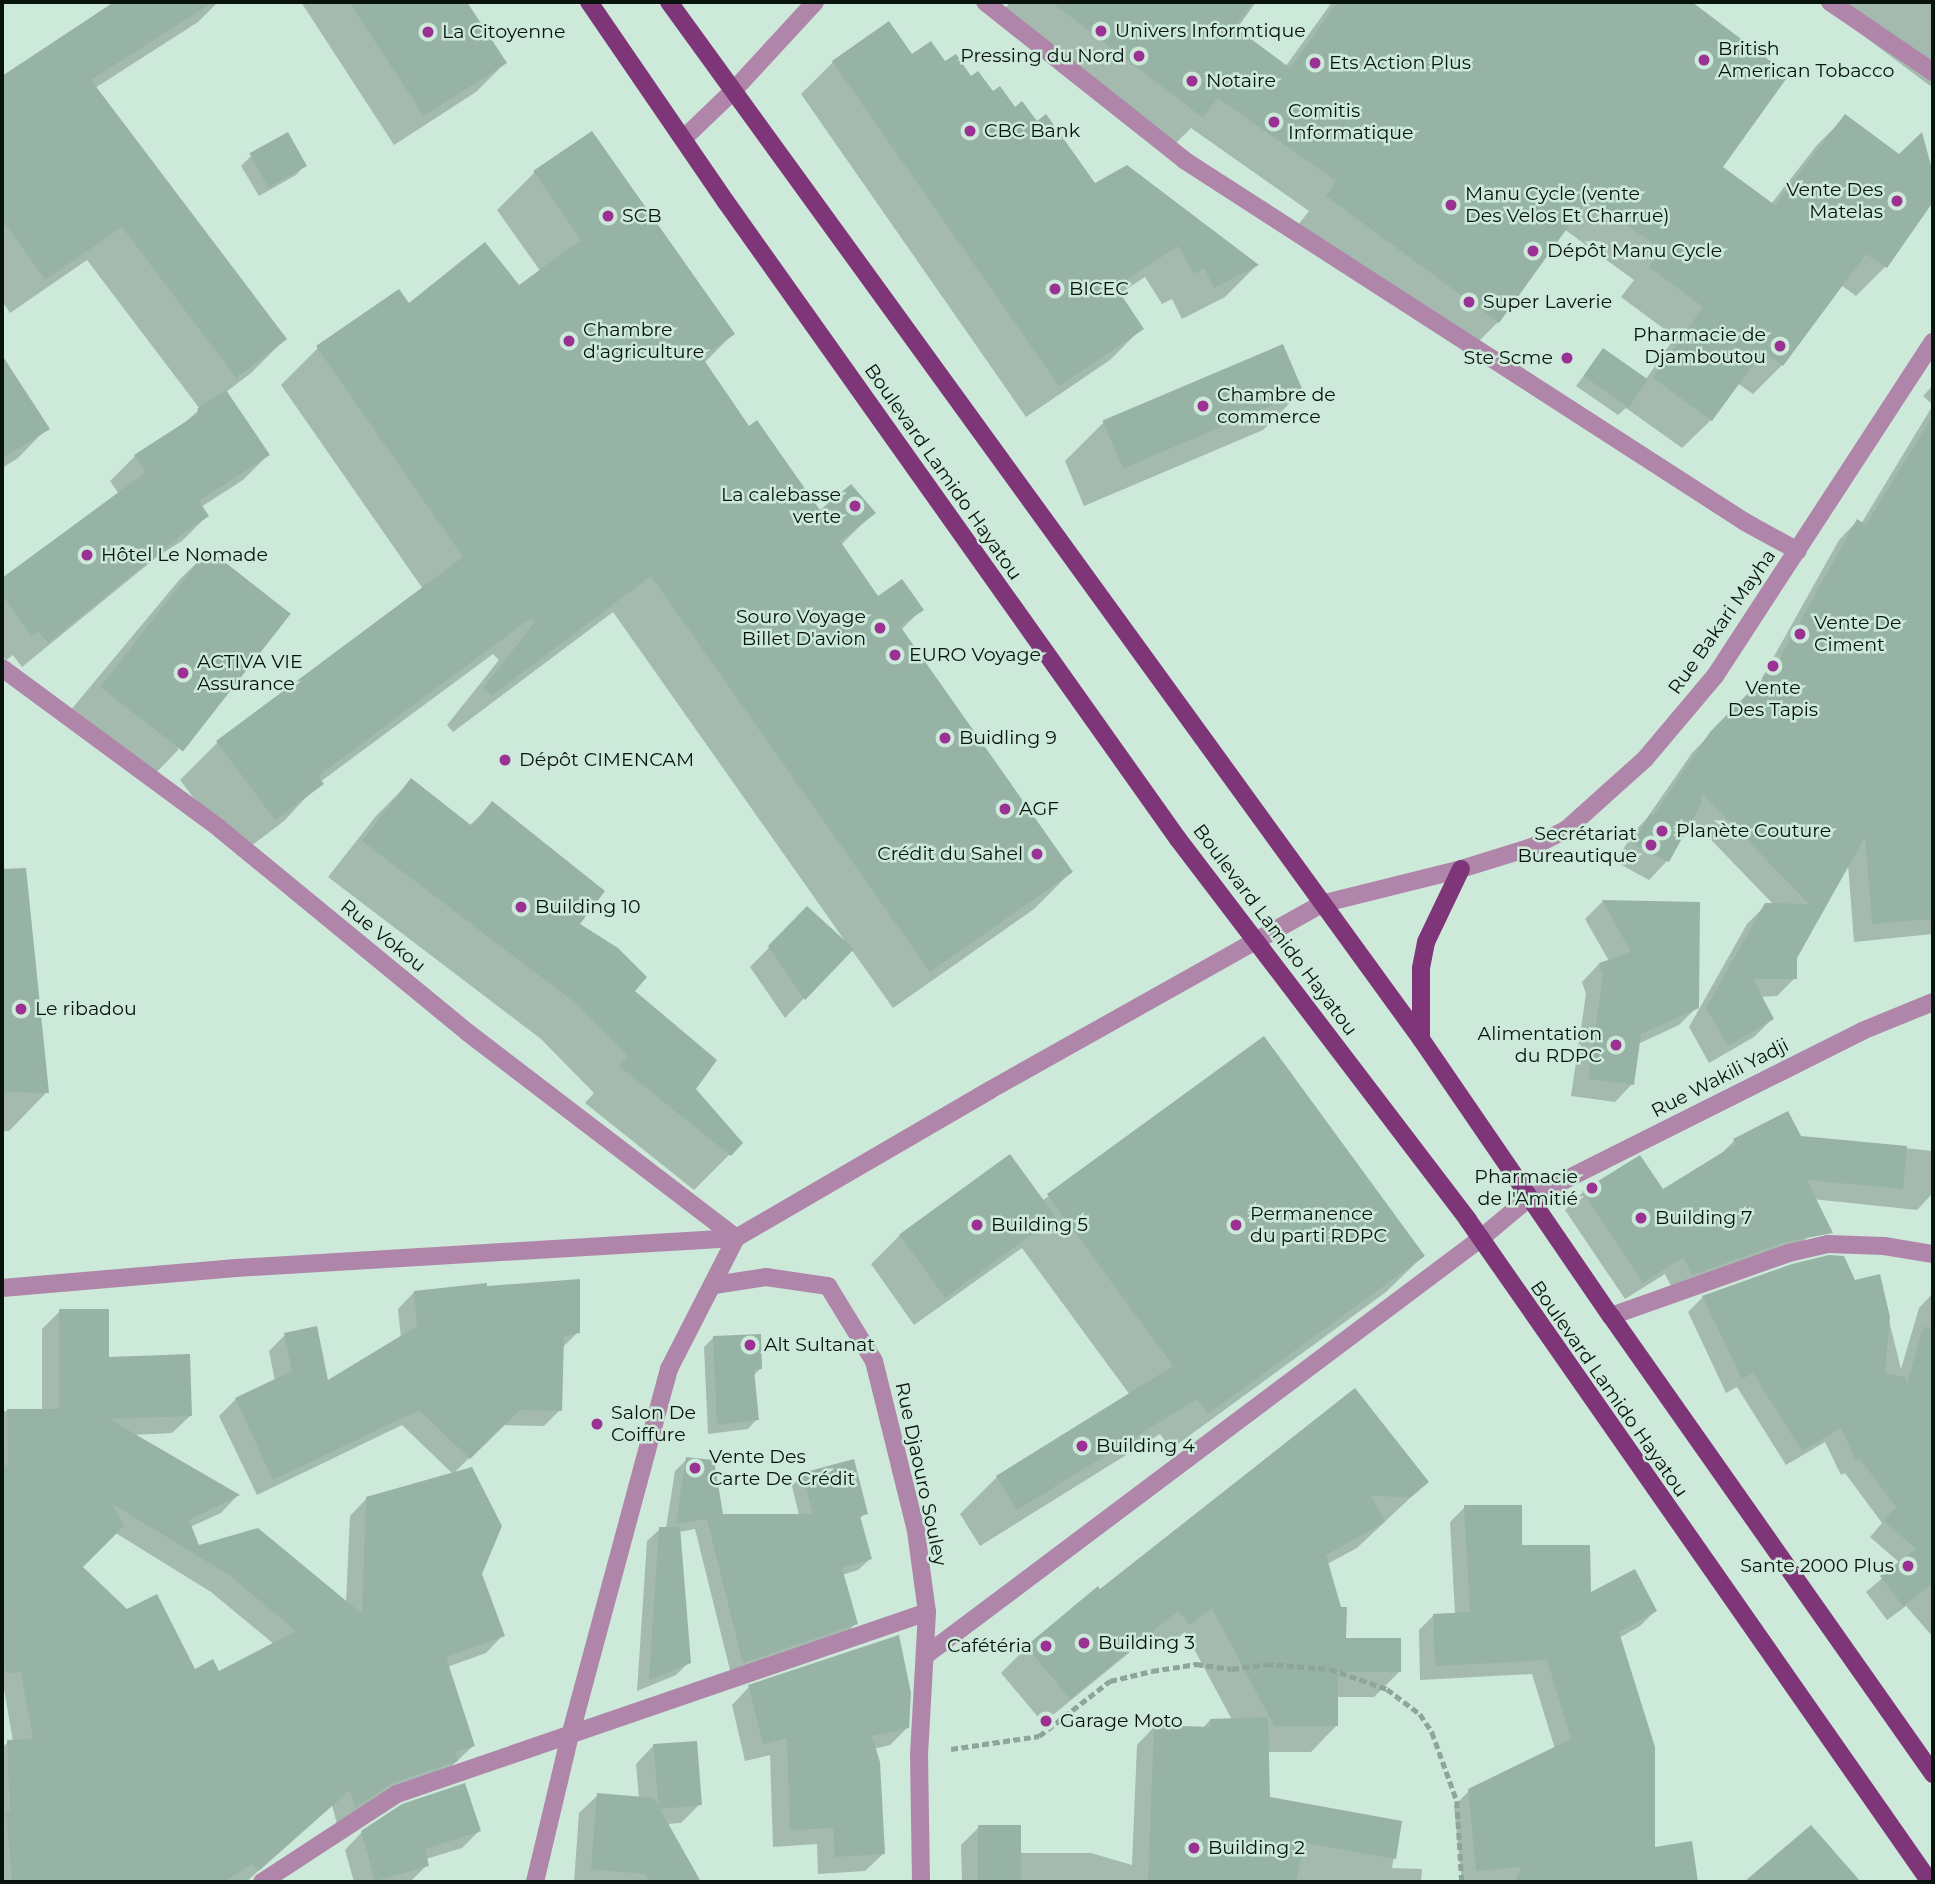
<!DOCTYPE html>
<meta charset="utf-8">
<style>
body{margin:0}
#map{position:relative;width:1935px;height:1884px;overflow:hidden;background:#cde9da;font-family:Montserrat,sans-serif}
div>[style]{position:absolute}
.shadow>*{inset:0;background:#0003}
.building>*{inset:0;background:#97b3a5;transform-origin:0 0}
.path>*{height:4.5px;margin-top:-2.25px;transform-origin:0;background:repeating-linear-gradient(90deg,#8ea599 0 7px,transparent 0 10.5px)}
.minor>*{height:18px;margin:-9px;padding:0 9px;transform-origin:9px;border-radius:9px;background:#af86aa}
.major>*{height:18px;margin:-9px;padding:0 9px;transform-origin:9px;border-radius:9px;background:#7f3679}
.dots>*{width:19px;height:19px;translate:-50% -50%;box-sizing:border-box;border:4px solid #cde9da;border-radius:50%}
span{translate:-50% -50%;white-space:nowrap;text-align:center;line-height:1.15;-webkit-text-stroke:5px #cde9da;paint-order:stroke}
.poi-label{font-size:19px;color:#09130e}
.left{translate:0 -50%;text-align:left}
.right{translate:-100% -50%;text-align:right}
.street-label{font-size:19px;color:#09130e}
.frame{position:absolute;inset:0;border:4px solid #09130e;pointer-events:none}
</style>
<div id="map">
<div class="shadow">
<i style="clip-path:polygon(114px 2px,218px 2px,198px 22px,95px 88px,285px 339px,251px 373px,226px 392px,268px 455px,243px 480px,201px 507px,207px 516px,182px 541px,158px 556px,22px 667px,13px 655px,6px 660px,2px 654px,2px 580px,119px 494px,110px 481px,135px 456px,181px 426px,200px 409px,87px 260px,10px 313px,2px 301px,2px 80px)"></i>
<i style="clip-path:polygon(301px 2px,465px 2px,505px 63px,476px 92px,394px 145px)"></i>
<i style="clip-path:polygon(1010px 2px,1256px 2px,1236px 30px,1285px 67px,1330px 5px,1326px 2px,1689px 2px,1786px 75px,1721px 167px,1771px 204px,1817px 145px,1846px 116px,1899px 156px,1921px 136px,1933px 179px,1933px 199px,1885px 267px,1856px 296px,1841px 285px,1782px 365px,1753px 394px,1737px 383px,1711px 420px,1682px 448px,1626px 408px,1618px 415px,1576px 386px,1603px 350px,1646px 379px,1675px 337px,1621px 297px,1634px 280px,1564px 229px,1498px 322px,1469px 351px,1298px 225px,1309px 211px,1191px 128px,1173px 146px,1001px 14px)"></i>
<i style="clip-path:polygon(1818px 2px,1933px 2px,1933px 88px)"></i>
<i style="clip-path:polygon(911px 57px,945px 63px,1036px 123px,1094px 186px,1257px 265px,1225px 297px,1182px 319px,1172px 299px,1162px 304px,1145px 277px,1119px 294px,1142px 328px,1110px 360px,1026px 417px,801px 94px,833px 62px)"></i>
<i style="clip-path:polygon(592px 133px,733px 334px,704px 363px,748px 428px,819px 512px,873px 513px,841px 545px,878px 598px,921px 610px,901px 630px,1071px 872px,1034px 909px,893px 1008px,851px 949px,785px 1018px,750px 967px,807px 909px,845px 941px,613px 612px,453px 732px,447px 725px,499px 660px,493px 654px,320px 782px,284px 821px,238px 856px,180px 780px,217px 743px,423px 589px,281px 385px,318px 348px,409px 305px,519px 288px,541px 272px,497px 210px,534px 173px)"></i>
<i style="clip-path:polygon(287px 135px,305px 165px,296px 175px,259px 196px,241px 166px,251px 156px)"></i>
<i style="clip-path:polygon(2px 358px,47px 428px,18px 458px,2px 468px)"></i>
<i style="clip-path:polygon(1933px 385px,1933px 405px,1923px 396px)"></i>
<i style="clip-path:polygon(1301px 392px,1263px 430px,1084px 506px,1065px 461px,1104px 422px)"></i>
<i style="clip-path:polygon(1933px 405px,1933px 538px,1924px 554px,1933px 559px,1933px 720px,1844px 803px,1933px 768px,1933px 934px,1854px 942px,1848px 864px,1795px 958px,1795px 978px,1777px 996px,1760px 997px,1772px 1019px,1754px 1037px,1709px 1063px,1689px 1027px,1747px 924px,1766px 905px,1774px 905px,1691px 819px,1667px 861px,1649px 880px,1616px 862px,1632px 834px,1647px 818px,1692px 753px,1758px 685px,1839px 540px,1857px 521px,1861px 524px)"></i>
<i style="clip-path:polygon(208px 552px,178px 750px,151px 778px,70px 711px,180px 579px)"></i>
<i style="clip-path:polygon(412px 780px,469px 826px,492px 804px,577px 924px,633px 992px,694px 1089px,741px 1143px,694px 1190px,585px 1103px,594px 1093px,541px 1039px,328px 877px,376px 816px)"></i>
<i style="clip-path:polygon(1602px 902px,1698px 904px,1697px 1007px,1679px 1025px,1638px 1044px,1632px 1084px,1615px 1102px,1571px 1096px,1586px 994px,1582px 982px,1599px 964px,1609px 961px,1585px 919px)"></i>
<i style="clip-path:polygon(30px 923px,47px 1092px,9px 1131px,2px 1131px,2px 928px)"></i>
<i style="clip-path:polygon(1263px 1038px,1423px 1256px,1386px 1292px,1171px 1449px,1160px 1434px,980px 1546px,960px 1514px,997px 1477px,1130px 1395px,1022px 1248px,914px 1325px,871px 1264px,900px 1235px,1042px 1201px)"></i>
<i style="clip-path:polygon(1800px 1137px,1933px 1151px,1933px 1193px,1917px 1210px,1803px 1198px,1809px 1236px,1790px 1254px,1674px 1292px,1665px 1274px,1625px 1299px,1565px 1210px,1583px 1192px,1663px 1192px,1718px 1157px,1734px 1141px)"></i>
<i style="clip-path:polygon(1878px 1276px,1901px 1369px,1919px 1308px,1933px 1293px,1933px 1637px,1906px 1606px,1887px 1620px,1866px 1592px,1900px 1563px,1870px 1537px,1882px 1523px,1845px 1473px,1841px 1475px,1825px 1442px,1786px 1465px,1737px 1387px,1726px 1393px,1688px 1312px,1703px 1297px,1854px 1282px)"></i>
<i style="clip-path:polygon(evenodd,485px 1288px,578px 1332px,562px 1348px,560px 1410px,544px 1426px,502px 1425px,453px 1474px,480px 1574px,503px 1635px,486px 1653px,447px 1667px,473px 1746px,439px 1778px,337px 1824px,332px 1805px,246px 1882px,2px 1882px,2px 1748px,8px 1742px,13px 1742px,4px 1689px,2px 1689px,2px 1411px,42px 1411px,42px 1329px,60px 1311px,107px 1359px,190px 1416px,172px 1433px,132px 1435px,237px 1496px,221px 1513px,190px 1527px,197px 1547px,346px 1603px,350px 1516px,367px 1498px,453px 1474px,402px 1425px,257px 1495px,219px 1416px,236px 1399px,275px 1381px,269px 1351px,285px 1335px,326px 1382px,401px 1338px,398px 1309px,414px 1292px,485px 1288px,114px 1532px,211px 1592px,274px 1644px,219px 1673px,194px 1671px,80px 1567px,114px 1532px)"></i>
<i style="clip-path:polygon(714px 1337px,760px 1369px,753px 1376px,757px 1419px,748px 1429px,708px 1434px,704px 1347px)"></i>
<i style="clip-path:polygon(1355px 1390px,1427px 1482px,1357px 1548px,1327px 1564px,1344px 1640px,1400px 1671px,1374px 1697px,1336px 1697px,1336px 1726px,1311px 1752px,1267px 1752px,1268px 1798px,1400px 1822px,1392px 1868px,1422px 1869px,1421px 1882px,962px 1882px,961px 1845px,979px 1827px,1020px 1853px,1091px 1853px,1132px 1865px,1137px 1745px,1154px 1727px,1202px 1729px,1210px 1720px,1232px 1720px,1185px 1632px,1163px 1650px,1151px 1635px,1043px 1723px,1001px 1673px,1027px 1647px)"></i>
<i style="clip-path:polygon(687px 1459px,722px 1515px,799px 1515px,792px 1486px,803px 1474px,866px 1513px,859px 1519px,870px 1559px,858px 1570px,842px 1575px,856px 1623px,844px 1635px,731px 1674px,695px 1529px,679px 1532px,689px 1662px,676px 1675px,637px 1691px,647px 1541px,660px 1529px,666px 1528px,675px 1471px)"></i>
<i style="clip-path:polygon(1465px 1507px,1589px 1595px,1655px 1611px,1640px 1626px,1619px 1638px,1653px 1873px,1643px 1882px,1462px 1882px,1454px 1806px,1469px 1791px,1555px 1749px,1532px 1674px,1420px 1680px,1419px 1630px,1434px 1615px,1455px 1614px,1450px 1522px)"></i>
<i style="clip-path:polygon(749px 1687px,907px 1728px,890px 1745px,874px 1749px,883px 1854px,865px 1871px,818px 1874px,817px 1844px,773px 1847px,770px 1755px,745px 1761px,732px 1705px)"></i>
<i style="clip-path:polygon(654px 1745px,700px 1804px,681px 1823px,667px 1824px,699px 1882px,574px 1882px,579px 1813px,598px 1795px,639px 1798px,636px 1764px)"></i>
<i style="clip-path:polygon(1810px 1827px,1858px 1882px,1745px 1882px,1749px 1880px)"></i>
<i style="clip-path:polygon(479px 1831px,462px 1848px,426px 1859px,427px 1865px,410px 1882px,354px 1882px,345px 1850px,362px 1832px)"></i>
</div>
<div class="building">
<i style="clip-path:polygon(114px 2px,213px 2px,91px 80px,287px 339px,236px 378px,122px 227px,45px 280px,2px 219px,2px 76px)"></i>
<i style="clip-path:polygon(349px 2px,467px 2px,507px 63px,424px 116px)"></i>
<i style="clip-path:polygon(1051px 2px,1253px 2px,1235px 27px,1290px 68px,1338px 2px,1692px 2px,1789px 75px,1723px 167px,1775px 205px,1845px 114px,1899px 154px,1922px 132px,1933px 173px,1933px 202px,1887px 268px,1866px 254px,1783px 366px,1763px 351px,1712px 421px,1653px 378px,1703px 307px,1649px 267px,1662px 250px,1589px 198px,1499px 323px,1326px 196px,1336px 181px,1218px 98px,1203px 118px)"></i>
<i style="clip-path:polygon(889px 21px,912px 54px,931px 41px,945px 61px,956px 54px,971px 76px,978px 71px,993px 91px,1000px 86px,1015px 107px,1022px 101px,1037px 121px,1046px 114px,1095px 183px,1127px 165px,1259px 265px,1214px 288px,1204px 268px,1194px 274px,1178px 246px,1116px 287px,1144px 329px,1059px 386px,832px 61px)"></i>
<i style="clip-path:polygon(592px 131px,735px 334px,702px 357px,749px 426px,757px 420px,820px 510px,851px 484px,876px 513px,840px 541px,878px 596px,902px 579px,924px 610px,900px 626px,1073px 872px,930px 972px,651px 576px,491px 696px,483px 688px,535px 622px,531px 618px,318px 776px,324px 784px,275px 820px,216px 741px,463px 557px,316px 346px,399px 289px,409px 303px,485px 242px,519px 285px,581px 240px,533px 171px)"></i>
<i style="left:288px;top:132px;width:39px;height:44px;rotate:61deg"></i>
<i style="left:1283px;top:344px;width:52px;height:196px;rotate:67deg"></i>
<i style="left:1603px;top:348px;width:55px;height:34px;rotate:35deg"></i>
<i style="clip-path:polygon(2px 355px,50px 429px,2px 459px)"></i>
<i style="clip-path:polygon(226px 390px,270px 455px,199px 501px,209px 516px,185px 532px,48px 643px,39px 631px,32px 636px,2px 595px,2px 578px,146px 472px,134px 455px,199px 413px,197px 409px)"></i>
<i style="clip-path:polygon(1933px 415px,1933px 919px,1872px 924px,1865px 837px,1797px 958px,1797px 979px,1753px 979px,1774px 1019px,1728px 1046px,1706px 1008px,1765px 903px,1809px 904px,1701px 792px,1701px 804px,1669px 862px,1633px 844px,1650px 814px,1653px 816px,1710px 732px,1776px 665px,1857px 519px,1866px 525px)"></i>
<i style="left:208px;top:549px;width:105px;height:175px;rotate:38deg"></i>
<i style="clip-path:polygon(411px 778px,472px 826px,492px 801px,605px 891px,580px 924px,618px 948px,647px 977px,635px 991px,717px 1060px,696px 1089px,743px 1143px,731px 1156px,619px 1066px,628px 1056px,577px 1004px,362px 841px)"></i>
<i style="clip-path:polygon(26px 868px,49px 1093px,2px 1092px,2px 869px)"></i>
<i style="clip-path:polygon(1602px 900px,1700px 902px,1699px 1008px,1641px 1034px,1634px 1085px,1588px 1079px,1603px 975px,1599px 963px,1631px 952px)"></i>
<i style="clip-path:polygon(807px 906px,854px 949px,805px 1000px,768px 946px)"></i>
<i style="clip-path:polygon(1264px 1036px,1425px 1256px,1208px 1414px,1197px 1399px,1017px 1510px,996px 1476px,1173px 1366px,1047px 1194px)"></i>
<i style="clip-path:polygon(1788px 1111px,1801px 1136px,1907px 1146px,1903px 1189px,1807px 1180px,1833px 1233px,1785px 1242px,1692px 1275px,1683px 1257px,1643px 1283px,1582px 1191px,1640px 1155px,1663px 1189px,1736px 1144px,1733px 1139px)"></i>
<i style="left:1010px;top:1154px;width:78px;height:137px;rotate:54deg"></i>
<i style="clip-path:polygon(1829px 1255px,1844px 1256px,1855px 1280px,1880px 1274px,1890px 1317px,1885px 1373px,1905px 1377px,1907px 1384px,1923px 1327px,1933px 1328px,1933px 1583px,1903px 1606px,1880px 1576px,1916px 1549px,1884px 1521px,1896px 1507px,1860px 1459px,1856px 1461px,1841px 1428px,1802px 1451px,1753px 1373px,1742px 1379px,1702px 1296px,1792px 1264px)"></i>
<i style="clip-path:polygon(580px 1279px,580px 1333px,564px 1336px,562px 1411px,520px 1410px,470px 1459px,419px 1410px,273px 1480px,235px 1398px,292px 1371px,284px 1333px,317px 1326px,328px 1380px,417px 1326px,414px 1291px,487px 1283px,487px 1286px)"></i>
<i style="clip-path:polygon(evenodd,59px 1309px,109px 1309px,109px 1357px,190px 1354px,192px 1416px,109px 1419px,240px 1495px,189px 1520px,199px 1545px,258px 1528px,362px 1614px,366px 1497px,472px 1467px,502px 1526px,482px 1574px,505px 1636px,446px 1657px,475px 1746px,455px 1752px,458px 1761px,393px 1783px,355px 1808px,350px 1790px,261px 1869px,258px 1871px,252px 1864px,224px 1882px,12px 1882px,6px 1811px,10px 1810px,7px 1740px,33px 1739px,21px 1672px,5px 1673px,2px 1465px,8px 1465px,7px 1409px,59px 1409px,59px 1309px,113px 1504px,229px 1575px,296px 1631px,219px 1671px,213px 1659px,195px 1669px,157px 1594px,127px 1609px,83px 1567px,124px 1526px,113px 1504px)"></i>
<i style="clip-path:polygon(761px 1334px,762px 1369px,754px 1370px,759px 1420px,717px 1425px,713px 1336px)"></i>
<i style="clip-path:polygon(1355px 1388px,1429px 1482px,1411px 1497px,1371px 1496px,1385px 1522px,1326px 1555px,1341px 1607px,1347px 1607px,1346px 1638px,1401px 1638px,1401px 1672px,1338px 1672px,1338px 1726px,1274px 1726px,1212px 1608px,1190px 1625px,1178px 1611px,1070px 1699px,1026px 1646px,1098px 1586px,1100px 1589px)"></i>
<i style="clip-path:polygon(686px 1457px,714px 1460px,723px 1514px,813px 1514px,802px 1473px,854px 1459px,868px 1514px,860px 1516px,872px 1559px,842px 1568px,858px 1624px,743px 1663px,707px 1519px,676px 1524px)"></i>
<i style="clip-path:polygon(1464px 1505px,1522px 1505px,1522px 1545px,1590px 1545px,1591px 1592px,1635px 1569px,1657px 1611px,1619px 1632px,1655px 1747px,1655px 1847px,1692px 1841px,1698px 1882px,1515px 1882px,1521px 1867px,1476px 1871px,1468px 1789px,1571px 1739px,1547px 1660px,1435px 1666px,1433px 1614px,1470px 1612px)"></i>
<i style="clip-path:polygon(659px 1527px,680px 1527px,691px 1663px,649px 1680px)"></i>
<i style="clip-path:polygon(899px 1635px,911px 1693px,909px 1728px,872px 1736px,880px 1762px,885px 1854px,835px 1857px,833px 1828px,790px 1830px,787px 1738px,763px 1744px,748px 1685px)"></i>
<i style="clip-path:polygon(1268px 1717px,1270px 1797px,1402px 1821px,1396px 1859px,1305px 1843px,1296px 1882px,1148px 1882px,1154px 1725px,1210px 1727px,1210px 1719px)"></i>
<i style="clip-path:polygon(697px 1741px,702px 1805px,660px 1809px,701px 1882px,649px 1882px,645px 1874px,591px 1869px,597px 1793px,654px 1798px,659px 1807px,653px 1744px)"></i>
<i style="clip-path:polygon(465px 1783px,481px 1831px,425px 1849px,429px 1866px,375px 1881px,361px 1831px,402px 1804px)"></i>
<i style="left:978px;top:1825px;width:43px;height:57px"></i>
<i style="clip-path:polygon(1811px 1825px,1861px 1882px,1744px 1882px)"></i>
</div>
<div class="path">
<i style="left:951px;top:1749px;width:89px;rotate:-8.4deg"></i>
<i style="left:1039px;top:1736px;width:90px;rotate:-37.8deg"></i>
<i style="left:1110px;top:1681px;width:43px;rotate:-13.4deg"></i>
<i style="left:1152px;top:1671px;width:45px;rotate:-9deg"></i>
<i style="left:1196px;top:1664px;width:36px;rotate:8deg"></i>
<i style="left:1232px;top:1669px;width:34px;rotate:-8deg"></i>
<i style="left:1266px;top:1664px;width:64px;rotate:4.5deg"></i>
<i style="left:1330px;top:1669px;width:60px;rotate:19.3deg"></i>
<i style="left:1387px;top:1689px;width:41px;rotate:37.1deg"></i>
<i style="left:1420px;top:1714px;width:22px;rotate:56deg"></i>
<i style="left:1432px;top:1732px;width:73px;rotate:70.1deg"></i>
<i style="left:1457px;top:1801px;width:81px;rotate:86.5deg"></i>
</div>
<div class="minor">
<i style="left:985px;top:2px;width:254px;rotate:38.4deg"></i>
<i style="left:1184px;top:160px;width:668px;rotate:32.83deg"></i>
<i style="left:1745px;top:522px;width:60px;rotate:28.7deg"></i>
<i style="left:1830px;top:2px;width:125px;rotate:34.2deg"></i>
<i style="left:683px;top:139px;width:69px;rotate:-43.8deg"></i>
<i style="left:733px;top:91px;width:121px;rotate:-47.3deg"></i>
<i style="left:2px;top:668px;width:271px;rotate:36.4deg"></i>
<i style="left:220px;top:829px;width:320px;rotate:39.4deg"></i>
<i style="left:467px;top:1032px;width:339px;rotate:37.4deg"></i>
<i style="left:736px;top:1238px;width:147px;rotate:117.1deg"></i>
<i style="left:669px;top:1369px;width:379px;rotate:105.1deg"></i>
<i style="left:570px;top:1735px;width:151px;rotate:103.4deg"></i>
<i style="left:714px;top:1285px;width:53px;rotate:-8.7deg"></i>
<i style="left:766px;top:1277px;width:63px;rotate:8.3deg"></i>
<i style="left:828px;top:1286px;width:88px;rotate:58.5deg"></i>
<i style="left:874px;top:1361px;width:175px;rotate:76.1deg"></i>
<i style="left:916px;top:1531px;width:82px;rotate:82.3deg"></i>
<i style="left:927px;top:1612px;width:142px;rotate:93.2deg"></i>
<i style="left:919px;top:1754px;width:128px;rotate:89.1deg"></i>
<i style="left:2px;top:1288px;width:235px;rotate:-4.9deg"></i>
<i style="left:236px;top:1268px;width:501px;rotate:-3.43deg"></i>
<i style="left:736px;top:1238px;width:294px;rotate:-30.2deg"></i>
<i style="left:990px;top:1090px;width:380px;rotate:-29.3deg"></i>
<i style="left:1321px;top:904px;width:144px;rotate:-14deg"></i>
<i style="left:1461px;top:869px;width:74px;rotate:-17.2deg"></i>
<i style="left:1532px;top:847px;width:39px;rotate:-27deg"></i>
<i style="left:1567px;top:829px;width:105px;rotate:-41.9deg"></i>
<i style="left:1645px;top:759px;width:109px;rotate:-49.9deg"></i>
<i style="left:1715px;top:676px;width:399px;rotate:-56.9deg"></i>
<i style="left:1611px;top:1316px;width:189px;rotate:-19.5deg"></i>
<i style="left:1789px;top:1253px;width:40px;rotate:-13deg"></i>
<i style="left:1828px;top:1244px;width:56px;rotate:2deg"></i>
<i style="left:1884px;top:1246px;width:50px;rotate:9.3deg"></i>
<i style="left:926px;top:1655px;width:693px;rotate:-36.9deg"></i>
<i style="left:1480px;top:1239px;width:64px;rotate:-39.9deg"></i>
<i style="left:1529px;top:1198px;width:373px;rotate:-26.6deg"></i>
<i style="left:1862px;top:1031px;width:77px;rotate:-22.2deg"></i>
<i style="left:262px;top:1882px;width:161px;rotate:-33.1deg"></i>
<i style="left:397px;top:1794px;width:560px;rotate:-18.95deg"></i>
</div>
<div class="major">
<i style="left:589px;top:2px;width:242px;rotate:55.6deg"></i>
<i style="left:726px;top:202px;width:781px;rotate:54.64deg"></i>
<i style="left:1178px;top:839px;width:479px;rotate:52.7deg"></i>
<i style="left:1468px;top:1220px;width:807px;rotate:55.09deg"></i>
<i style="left:669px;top:2px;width:1281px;rotate:54.05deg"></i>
<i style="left:1421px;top:1039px;width:336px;rotate:55.6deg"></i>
<i style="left:1611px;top:1316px;width:560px;rotate:54.89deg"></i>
<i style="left:1421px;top:1039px;width:71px;rotate:-90deg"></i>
<i style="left:1421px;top:968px;width:26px;rotate:-79deg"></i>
<i style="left:1426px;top:942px;width:81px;rotate:-64.4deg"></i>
</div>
<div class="dots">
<i style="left:1101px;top:31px;background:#9b3193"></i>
<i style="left:428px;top:32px;background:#9b3193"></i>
<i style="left:1139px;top:56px;background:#9b3193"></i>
<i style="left:1704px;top:60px;background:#9b3193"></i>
<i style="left:1315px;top:63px;background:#9b3193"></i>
<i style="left:1192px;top:81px;background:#9b3193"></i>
<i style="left:1274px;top:122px;background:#9b3193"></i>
<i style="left:970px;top:131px;background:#9b3193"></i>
<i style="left:1897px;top:201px;background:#9b3193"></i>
<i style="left:1451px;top:205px;background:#9b3193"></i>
<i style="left:608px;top:216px;background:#9b3193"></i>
<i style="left:1533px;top:251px;background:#9b3193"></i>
<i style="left:1055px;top:289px;background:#9b3193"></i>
<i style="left:1469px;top:302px;background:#9b3193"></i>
<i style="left:569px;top:341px;background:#9b3193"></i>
<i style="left:1780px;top:346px;background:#9b3193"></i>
<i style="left:1567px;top:358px;background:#9b3193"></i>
<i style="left:1203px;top:406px;background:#9b3193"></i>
<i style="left:855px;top:506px;background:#9b3193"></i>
<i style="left:87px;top:555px;background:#9b3193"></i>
<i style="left:880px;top:628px;background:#9b3193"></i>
<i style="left:1800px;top:634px;background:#9b3193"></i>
<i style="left:895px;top:655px;background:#9b3193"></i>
<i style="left:1773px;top:666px;background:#9b3193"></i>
<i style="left:183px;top:673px;background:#9b3193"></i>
<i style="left:945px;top:738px;background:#9b3193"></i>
<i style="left:505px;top:760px;background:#9b3193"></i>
<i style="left:1005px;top:809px;background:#9b3193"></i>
<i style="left:1662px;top:831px;background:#9b3193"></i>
<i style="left:1651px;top:845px;background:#9b3193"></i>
<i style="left:1037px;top:854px;background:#9b3193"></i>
<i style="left:521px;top:907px;background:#9b3193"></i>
<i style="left:21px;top:1009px;background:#9b3193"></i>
<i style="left:1616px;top:1045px;background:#9b3193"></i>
<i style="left:1592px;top:1188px;background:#9b3193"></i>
<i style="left:1641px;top:1218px;background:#9b3193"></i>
<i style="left:977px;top:1225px;background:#9b3193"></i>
<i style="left:1236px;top:1225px;background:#9b3193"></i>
<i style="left:750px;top:1345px;background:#9b3193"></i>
<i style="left:597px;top:1424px;background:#9b3193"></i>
<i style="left:1082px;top:1446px;background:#9b3193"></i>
<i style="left:695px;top:1468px;background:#9b3193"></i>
<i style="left:1908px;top:1566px;background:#9b3193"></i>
<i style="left:1084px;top:1643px;background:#9b3193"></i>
<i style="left:1046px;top:1646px;background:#9b3193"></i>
<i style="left:1046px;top:1721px;background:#9b3193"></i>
<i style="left:1194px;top:1848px;background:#9b3193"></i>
</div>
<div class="poi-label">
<span class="left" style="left:1115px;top:31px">Univers Informtique</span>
<span class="left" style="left:442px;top:32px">La Citoyenne</span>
<span class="left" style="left:1718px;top:60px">British<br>American Tobacco</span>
<span class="right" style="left:1125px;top:56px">Pressing du Nord</span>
<span class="left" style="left:1329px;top:63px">Ets Action Plus</span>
<span class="left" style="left:1206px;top:81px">Notaire</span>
<span class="left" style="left:1288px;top:122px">Comitis<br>Informatique</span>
<span class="left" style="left:984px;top:131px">CBC Bank</span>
<span class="right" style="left:1883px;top:201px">Vente Des<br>Matelas</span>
<span class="left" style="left:1465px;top:205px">Manu Cycle (vente<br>Des Velos Et Charrue)</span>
<span class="left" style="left:622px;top:216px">SCB</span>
<span class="left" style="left:1547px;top:251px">Dépôt Manu Cycle</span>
<span class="left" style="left:1069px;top:289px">BICEC</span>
<span class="left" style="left:1483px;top:302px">Super Laverie</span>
<span class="left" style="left:583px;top:341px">Chambre<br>d'agriculture</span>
<span class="right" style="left:1766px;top:346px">Pharmacie de<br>Djamboutou</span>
<span class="right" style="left:1553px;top:358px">Ste Scme</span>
<span class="left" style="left:1217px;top:406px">Chambre de<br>commerce</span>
<span class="right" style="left:841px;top:506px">La calebasse<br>verte</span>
<span class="left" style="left:101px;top:555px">Hôtel Le Nomade</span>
<span class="right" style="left:866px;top:628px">Souro Voyage<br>Billet D'avion</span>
<span class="left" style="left:1814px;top:634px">Vente De<br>Ciment</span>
<span class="left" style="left:909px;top:655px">EURO Voyage</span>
<span class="left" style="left:197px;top:673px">ACTIVA VIE<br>Assurance</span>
<span style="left:1773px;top:699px">Vente<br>Des Tapis</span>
<span class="left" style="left:959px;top:738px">Buidling 9</span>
<span class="left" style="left:519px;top:760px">Dépôt CIMENCAM</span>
<span class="left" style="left:1019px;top:809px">AGF</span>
<span class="left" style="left:1676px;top:831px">Planète Couture</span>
<span class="right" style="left:1637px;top:845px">Secrétariat<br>Bureautique</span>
<span class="right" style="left:1023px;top:854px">Crédit du Sahel</span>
<span class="left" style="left:535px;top:907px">Building 10</span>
<span class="left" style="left:35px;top:1009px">Le ribadou</span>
<span class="right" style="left:1602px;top:1045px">Alimentation<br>du RDPC</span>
<span class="right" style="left:1578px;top:1188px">Pharmacie<br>de l'Amitié</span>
<span class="left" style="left:1250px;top:1225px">Permanence<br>du parti RDPC</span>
<span class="left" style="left:1655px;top:1218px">Building 7</span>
<span class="left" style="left:991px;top:1225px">Building 5</span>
<span class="left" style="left:764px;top:1345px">Alt Sultanat</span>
<span class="left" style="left:611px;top:1424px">Salon De<br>Coiffure</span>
<span class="left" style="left:1096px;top:1446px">Building 4</span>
<span class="left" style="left:709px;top:1468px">Vente Des<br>Carte De Crédit</span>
<span class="right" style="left:1894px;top:1566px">Sante 2000 Plus</span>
<span class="left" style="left:1098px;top:1643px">Building 3</span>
<span class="right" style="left:1032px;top:1646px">Cafétéria</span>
<span class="left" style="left:1060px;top:1721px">Garage Moto</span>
<span class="left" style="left:1208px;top:1848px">Building 2</span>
</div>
<div class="street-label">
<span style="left:943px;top:472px;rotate:55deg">Boulevard Lamido Hayatou</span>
<span style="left:1722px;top:622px;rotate:-55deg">Rue Bakari Mayha</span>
<span style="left:1275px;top:930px;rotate:53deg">Boulevard Lamido Hayatou</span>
<span style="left:383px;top:936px;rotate:39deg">Rue Vokou</span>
<span style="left:1720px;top:1078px;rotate:-27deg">Rue Wakili Yadji</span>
<span style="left:1609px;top:1389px;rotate:55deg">Boulevard Lamido Hayatou</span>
<span style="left:921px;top:1474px;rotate:78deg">Rue Djaouro Souley</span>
</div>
<div class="frame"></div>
</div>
